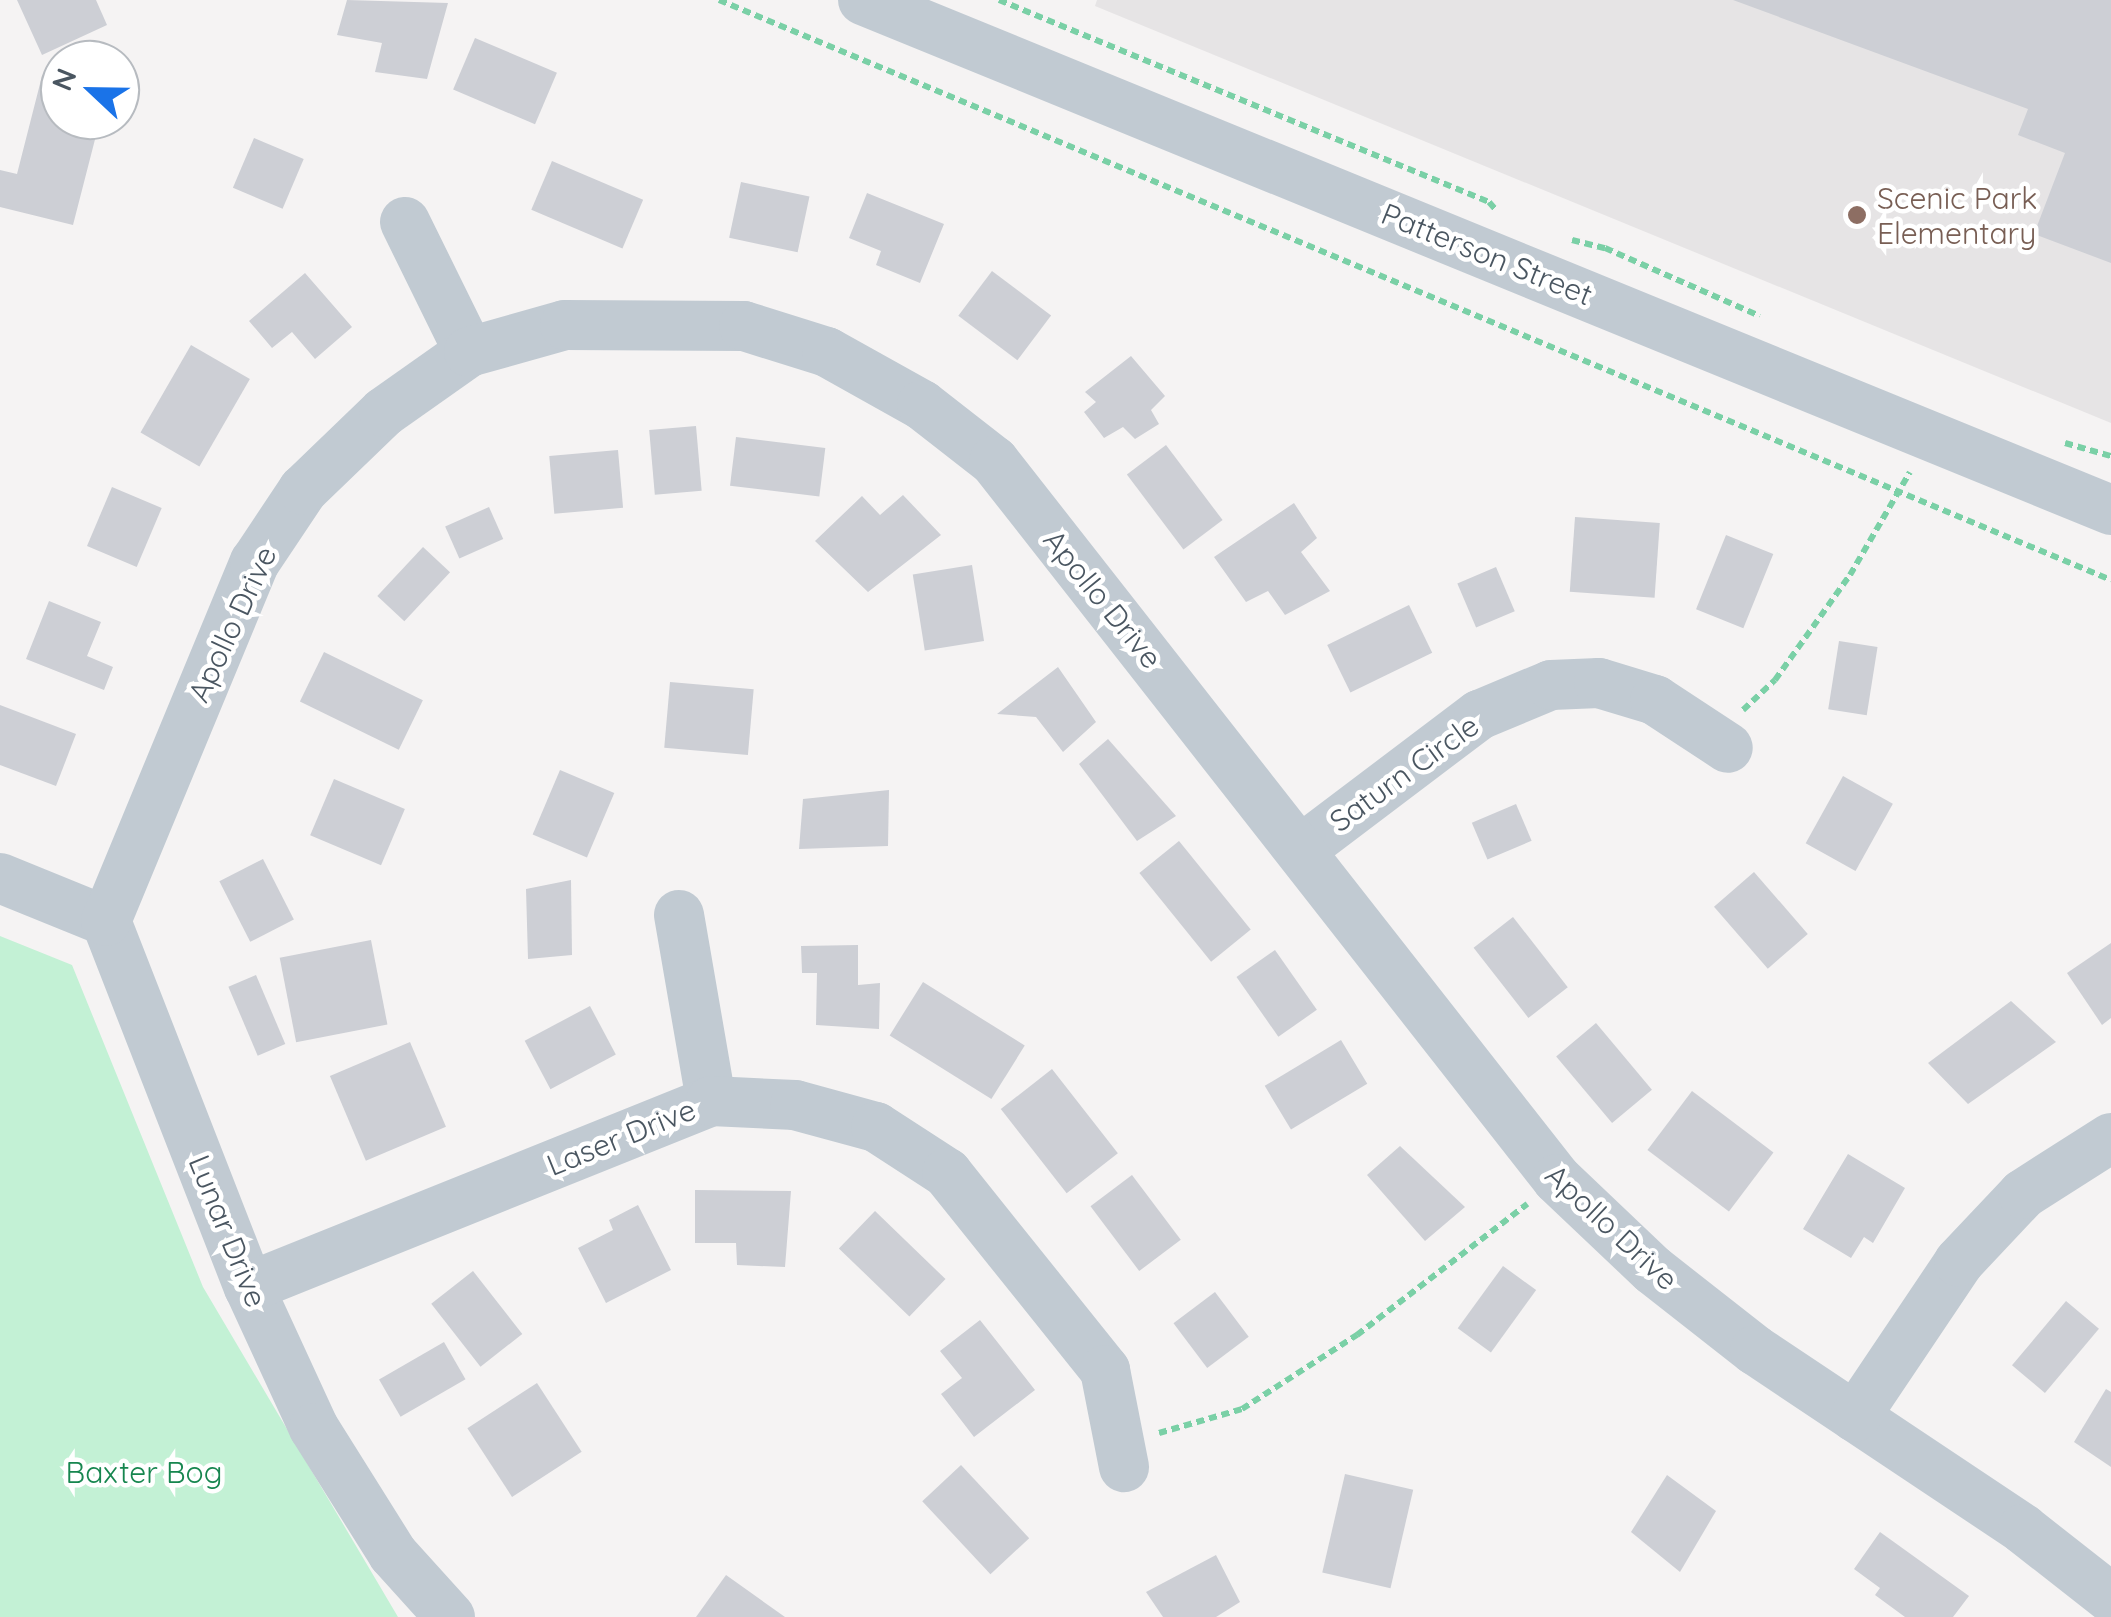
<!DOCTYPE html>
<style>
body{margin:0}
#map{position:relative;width:2111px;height:1617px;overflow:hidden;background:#f5f3f3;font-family:Quicksand,sans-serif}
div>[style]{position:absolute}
.education>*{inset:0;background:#e6e4e5}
.green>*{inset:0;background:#c3f1d5}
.building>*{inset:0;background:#cdcfd5;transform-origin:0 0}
.path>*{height:6px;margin-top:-3px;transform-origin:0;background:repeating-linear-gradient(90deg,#7ad0a6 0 8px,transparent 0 13px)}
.minor>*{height:50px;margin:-25px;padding:0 25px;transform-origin:25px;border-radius:25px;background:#c1cad2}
.dots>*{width:28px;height:28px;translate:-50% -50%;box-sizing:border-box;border:5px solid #fff;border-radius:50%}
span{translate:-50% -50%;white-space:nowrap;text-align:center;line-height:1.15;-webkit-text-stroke:9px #fff;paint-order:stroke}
.education-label{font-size:30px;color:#785e54}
.left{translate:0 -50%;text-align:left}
.street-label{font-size:30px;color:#4a5661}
.park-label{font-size:30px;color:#17864f}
.north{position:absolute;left:40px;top:40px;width:100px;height:100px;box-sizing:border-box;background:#fff;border:2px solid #b7bbc0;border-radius:50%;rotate:292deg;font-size:28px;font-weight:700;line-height:40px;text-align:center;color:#4a5661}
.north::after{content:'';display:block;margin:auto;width:35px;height:45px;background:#1a73e8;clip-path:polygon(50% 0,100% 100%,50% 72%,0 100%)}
</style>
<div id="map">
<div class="education">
<i style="clip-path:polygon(1097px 0,2111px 0,2111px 423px,1095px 6px)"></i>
</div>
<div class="green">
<i style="clip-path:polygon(0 936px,72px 965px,203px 1287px,398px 1617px,0 1617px)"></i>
</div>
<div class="building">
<i style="clip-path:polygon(17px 0,96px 0,107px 25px,42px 55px)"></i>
<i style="clip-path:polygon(347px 0,448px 3px,427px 79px,375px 72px,382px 43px,337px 35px)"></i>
<i style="clip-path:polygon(1733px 0,2111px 0,2111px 263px,2034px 234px,2065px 153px,2018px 135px,2028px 109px)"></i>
<i style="left:475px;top:38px;width:89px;height:56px;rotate:23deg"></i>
<i style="clip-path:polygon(42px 76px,60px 81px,60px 120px,100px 120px,73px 225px,0 207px,0 170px,17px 174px)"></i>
<i style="left:254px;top:138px;width:54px;height:54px;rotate:23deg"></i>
<i style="left:552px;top:161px;width:99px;height:53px;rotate:23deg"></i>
<i style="left:741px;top:182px;width:70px;height:57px;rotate:12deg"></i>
<i style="clip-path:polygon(867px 193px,944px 224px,920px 283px,876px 265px,881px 251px,849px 238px)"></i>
<i style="left:992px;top:271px;width:74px;height:56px;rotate:37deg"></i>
<i style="clip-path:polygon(305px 273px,352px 327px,315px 359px,292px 332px,272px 348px,249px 321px)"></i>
<i style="left:191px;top:345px;width:68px;height:101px;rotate:30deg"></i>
<i style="clip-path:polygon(1131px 356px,1165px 396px,1151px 410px,1159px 424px,1135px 439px,1123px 427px,1104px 438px,1084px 412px,1096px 402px,1085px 392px)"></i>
<i style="left:696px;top:426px;width:65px;height:47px;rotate:85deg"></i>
<i style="left:736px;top:437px;width:90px;height:49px;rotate:7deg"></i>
<i style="left:1166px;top:445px;width:94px;height:49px;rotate:53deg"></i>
<i style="left:618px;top:450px;width:58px;height:69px;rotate:85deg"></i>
<i style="left:112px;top:487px;width:54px;height:64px;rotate:23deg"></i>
<i style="clip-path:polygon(903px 495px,941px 535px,868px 592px,815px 541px,862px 496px,880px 515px)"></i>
<i style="clip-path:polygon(1294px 503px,1317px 538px,1301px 552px,1330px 591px,1285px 615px,1268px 591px,1246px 602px,1214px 557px)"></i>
<i style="left:489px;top:507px;width:35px;height:48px;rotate:66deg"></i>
<i style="left:1575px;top:517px;width:85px;height:75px;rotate:4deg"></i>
<i style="left:1726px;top:535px;width:51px;height:80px;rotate:22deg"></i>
<i style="left:423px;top:547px;width:37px;height:67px;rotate:43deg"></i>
<i style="left:972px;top:565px;width:77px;height:60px;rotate:81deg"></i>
<i style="left:1496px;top:567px;width:48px;height:42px;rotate:67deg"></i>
<i style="clip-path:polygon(49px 601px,101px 622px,87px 656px,113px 667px,104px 690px,26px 659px)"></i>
<i style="left:1409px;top:605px;width:53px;height:91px;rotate:64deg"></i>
<i style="left:1839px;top:641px;width:39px;height:69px;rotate:9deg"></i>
<i style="left:324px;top:652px;width:110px;height:55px;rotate:26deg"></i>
<i style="clip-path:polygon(1058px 667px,1096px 722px,1063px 752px,1036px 717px,997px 714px)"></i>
<i style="left:670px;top:682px;width:84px;height:66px;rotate:5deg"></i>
<i style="clip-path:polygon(0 705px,76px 734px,56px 786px,0 765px)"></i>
<i style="clip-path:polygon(1108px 739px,1176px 816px,1137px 841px,1079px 764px)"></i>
<i style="left:560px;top:770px;width:59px;height:70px;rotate:23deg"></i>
<i style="left:1843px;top:776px;width:57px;height:77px;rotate:29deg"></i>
<i style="left:334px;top:779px;width:77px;height:61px;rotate:23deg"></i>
<i style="clip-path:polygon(889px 790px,888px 846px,799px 849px,803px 799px)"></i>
<i style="left:1516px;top:804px;width:40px;height:48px;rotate:67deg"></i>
<i style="left:1179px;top:841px;width:114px;height:51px;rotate:51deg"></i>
<i style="left:263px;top:859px;width:68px;height:49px;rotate:63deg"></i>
<i style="left:1754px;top:872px;width:82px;height:53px;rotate:49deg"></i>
<i style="clip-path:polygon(571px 880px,572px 955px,528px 959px,526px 889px)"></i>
<i style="left:1513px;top:917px;width:89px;height:50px;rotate:52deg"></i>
<i style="left:371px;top:940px;width:86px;height:93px;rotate:79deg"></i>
<i style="clip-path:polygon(2111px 943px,2111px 1018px,2102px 1025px,2067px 973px)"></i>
<i style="clip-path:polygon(858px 945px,858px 985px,880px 983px,879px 1029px,816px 1025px,817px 973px,802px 973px,801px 946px)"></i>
<i style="left:1275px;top:950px;width:73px;height:47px;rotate:55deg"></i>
<i style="left:256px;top:975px;width:75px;height:30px;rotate:67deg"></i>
<i style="left:923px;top:982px;width:120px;height:63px;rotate:32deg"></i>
<i style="clip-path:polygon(2011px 1001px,2056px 1042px,1968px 1104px,1928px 1063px)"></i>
<i style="left:590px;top:1006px;width:55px;height:74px;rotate:62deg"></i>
<i style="left:1596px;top:1023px;width:87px;height:52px;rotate:50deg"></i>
<i style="left:1341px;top:1040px;width:51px;height:89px;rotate:59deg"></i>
<i style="left:410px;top:1042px;width:92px;height:87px;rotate:67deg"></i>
<i style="left:1052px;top:1069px;width:107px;height:65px;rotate:52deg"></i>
<i style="left:1692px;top:1091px;width:102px;height:74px;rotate:37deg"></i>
<i style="clip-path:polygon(1400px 1146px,1465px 1207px,1425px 1241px,1367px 1175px)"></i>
<i style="clip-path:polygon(1848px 1154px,1905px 1188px,1873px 1243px,1864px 1237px,1851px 1258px,1803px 1229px)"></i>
<i style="left:1132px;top:1175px;width:81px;height:52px;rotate:53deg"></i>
<i style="clip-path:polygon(695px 1190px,791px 1191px,785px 1267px,737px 1265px,736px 1243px,695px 1243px)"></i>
<i style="clip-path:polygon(638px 1205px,671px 1270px,606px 1303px,578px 1248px,613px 1230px,609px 1220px)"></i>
<i style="left:875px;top:1211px;width:98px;height:52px;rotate:44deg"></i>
<i style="left:1503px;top:1266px;width:41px;height:77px;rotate:36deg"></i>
<i style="left:473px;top:1271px;width:80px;height:53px;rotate:52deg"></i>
<i style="left:1215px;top:1292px;width:56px;height:52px;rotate:53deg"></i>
<i style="left:2066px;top:1301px;width:43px;height:84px;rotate:40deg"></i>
<i style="clip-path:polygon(980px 1320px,1035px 1390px,974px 1437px,941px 1394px,962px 1378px,940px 1351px)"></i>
<i style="left:444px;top:1342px;width:43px;height:75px;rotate:60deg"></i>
<i style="left:537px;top:1383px;width:82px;height:83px;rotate:57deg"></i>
<i style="clip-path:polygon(2106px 1389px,2111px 1392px,2111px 1467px,2074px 1442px)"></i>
<i style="left:961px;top:1465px;width:100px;height:53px;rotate:47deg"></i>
<i style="left:1345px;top:1474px;width:70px;height:101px;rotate:13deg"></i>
<i style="clip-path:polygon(1667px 1475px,1716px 1511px,1680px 1572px,1631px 1532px)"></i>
<i style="clip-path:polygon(1880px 1532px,1969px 1596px,1953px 1617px,1905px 1617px,1875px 1595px,1880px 1588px,1854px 1569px)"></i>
<i style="clip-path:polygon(1216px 1555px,1240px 1602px,1216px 1617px,1163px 1617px,1146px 1592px)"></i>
<i style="clip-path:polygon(726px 1575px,785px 1617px,696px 1617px)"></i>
</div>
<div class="path">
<i style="left:719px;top:0;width:1508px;rotate:22.62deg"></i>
<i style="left:999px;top:0;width:530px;rotate:22.4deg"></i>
<i style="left:1489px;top:202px;width:11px;rotate:49deg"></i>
<i style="left:1572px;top:240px;width:34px;rotate:14deg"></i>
<i style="left:1605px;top:248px;width:169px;rotate:23.7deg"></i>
<i style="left:2065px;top:443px;width:48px;rotate:15.8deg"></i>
<i style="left:1743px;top:710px;width:44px;rotate:-43.2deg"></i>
<i style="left:1775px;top:680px;width:129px;rotate:-54.5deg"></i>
<i style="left:1850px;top:575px;width:119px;rotate:-59.8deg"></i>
<i style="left:1159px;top:1433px;width:86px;rotate:-16.1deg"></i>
<i style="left:1242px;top:1409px;width:137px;rotate:-32.8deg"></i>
<i style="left:1357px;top:1335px;width:215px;rotate:-37.6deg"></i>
</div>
<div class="minor">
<i style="left:863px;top:0;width:1348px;rotate:22.23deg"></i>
<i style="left:405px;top:222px;width:145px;rotate:63.8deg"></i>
<i style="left:1303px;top:848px;width:221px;rotate:-37.1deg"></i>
<i style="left:1479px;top:715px;width:78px;rotate:-22.6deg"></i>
<i style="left:1551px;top:685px;width:48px;rotate:-2.4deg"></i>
<i style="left:1599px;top:683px;width:59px;rotate:16.9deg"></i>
<i style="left:1655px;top:700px;width:87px;rotate:33.3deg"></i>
<i style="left:0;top:878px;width:114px;rotate:22.1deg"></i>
<i style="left:106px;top:921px;width:393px;rotate:68.7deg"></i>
<i style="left:249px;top:1287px;width:155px;rotate:65.3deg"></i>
<i style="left:314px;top:1428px;width:149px;rotate:57.9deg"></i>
<i style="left:393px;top:1554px;width:85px;rotate:47.9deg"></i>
<i style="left:679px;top:915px;width:189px;rotate:80.2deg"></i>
<i style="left:106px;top:921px;width:389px;rotate:-67.5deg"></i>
<i style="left:255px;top:562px;width:87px;rotate:-56.3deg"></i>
<i style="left:303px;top:490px;width:112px;rotate:-43.9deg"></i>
<i style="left:384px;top:412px;width:104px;rotate:-35.2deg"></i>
<i style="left:469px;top:352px;width:100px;rotate:-15.7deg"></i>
<i style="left:565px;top:325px;width:179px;rotate:0.3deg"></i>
<i style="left:744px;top:326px;width:87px;rotate:17.4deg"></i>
<i style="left:827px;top:352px;width:109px;rotate:29.2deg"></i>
<i style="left:922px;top:405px;width:91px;rotate:37.9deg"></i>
<i style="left:994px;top:461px;width:912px;rotate:51.9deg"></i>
<i style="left:1557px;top:1179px;width:132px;rotate:43.5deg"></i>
<i style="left:1653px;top:1270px;width:130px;rotate:38.1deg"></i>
<i style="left:1755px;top:1350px;width:322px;rotate:33.7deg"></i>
<i style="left:2023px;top:1529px;width:112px;rotate:38.1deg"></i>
<i style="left:249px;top:1287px;width:498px;rotate:-21.9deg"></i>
<i style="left:711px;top:1101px;width:84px;rotate:2.7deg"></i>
<i style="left:795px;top:1105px;width:84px;rotate:15.2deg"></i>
<i style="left:876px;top:1127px;width:85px;rotate:32.9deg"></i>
<i style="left:947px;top:1173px;width:253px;rotate:51.3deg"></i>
<i style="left:1105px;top:1370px;width:99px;rotate:78.9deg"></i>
<i style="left:1855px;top:1417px;width:187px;rotate:-56.1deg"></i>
<i style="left:1959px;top:1262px;width:93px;rotate:-46.7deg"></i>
<i style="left:2023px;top:1194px;width:104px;rotate:-32.5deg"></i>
</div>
<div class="dots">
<i style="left:1857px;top:215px;background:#8d6e63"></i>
</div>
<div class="education-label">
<span class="left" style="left:1877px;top:215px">Scenic Park<br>Elementary</span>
</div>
<div class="street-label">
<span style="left:1487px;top:254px;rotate:22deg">Patterson Street</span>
<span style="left:1103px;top:599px;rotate:51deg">Apollo Drive</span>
<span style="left:232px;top:624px;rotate:-65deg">Apollo Drive</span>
<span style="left:1404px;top:773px;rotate:-36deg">Saturn Circle</span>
<span style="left:621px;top:1137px;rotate:-22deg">Laser Drive</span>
<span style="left:1612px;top:1227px;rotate:43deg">Apollo Drive</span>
<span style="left:228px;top:1231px;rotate:68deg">Lunar Drive</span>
</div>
<div class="park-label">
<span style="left:144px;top:1472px">Baxter Bog</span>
</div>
<div class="north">N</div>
</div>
